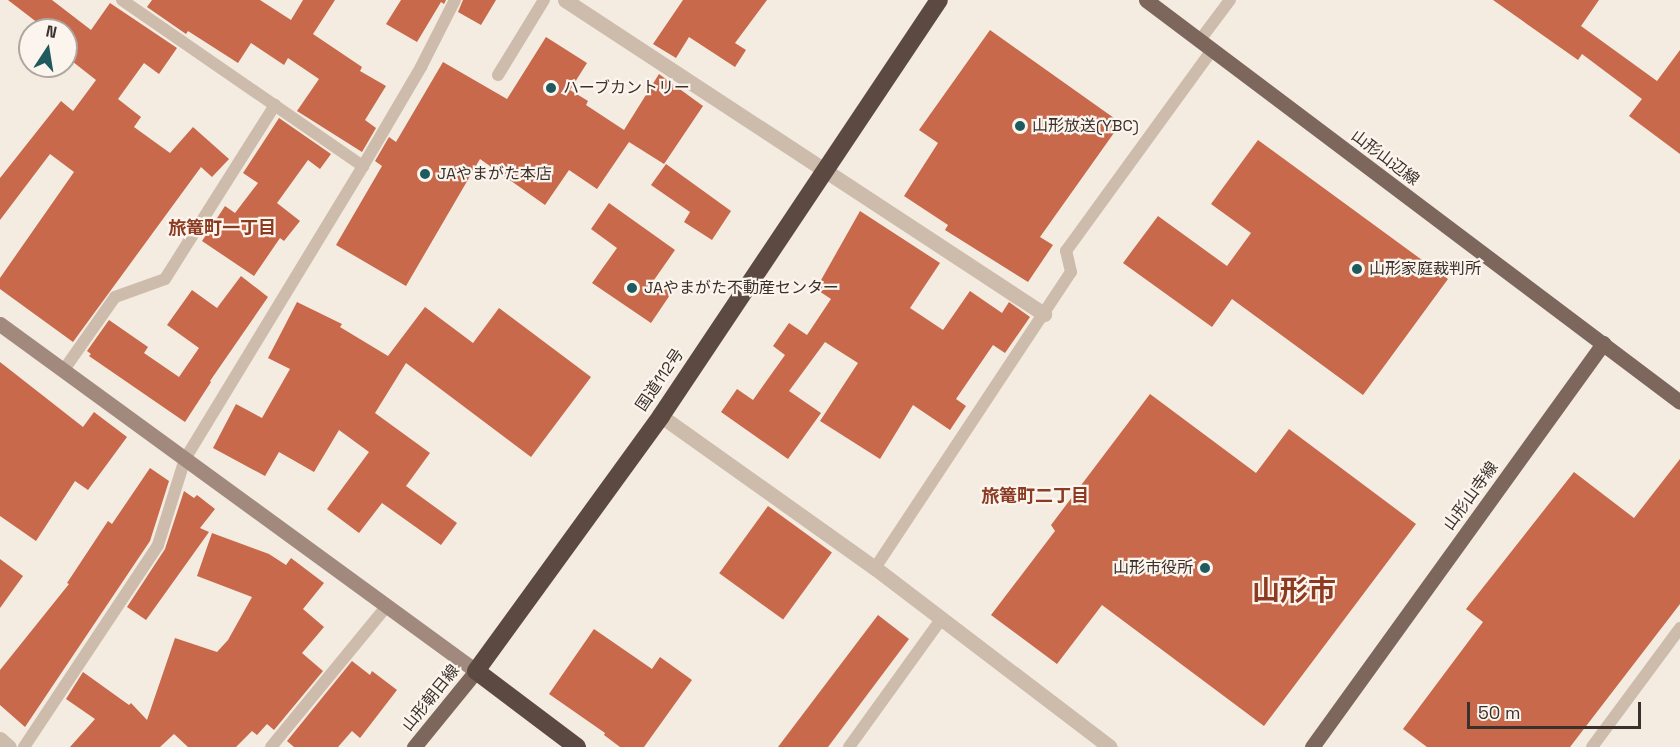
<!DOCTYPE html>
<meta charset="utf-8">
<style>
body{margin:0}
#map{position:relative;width:1680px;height:747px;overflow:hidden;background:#f4ebe1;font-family:"Space Grotesk","Noto Sans JP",sans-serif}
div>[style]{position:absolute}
.building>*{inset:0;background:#c8694b;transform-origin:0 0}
.lane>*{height:12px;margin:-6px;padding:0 6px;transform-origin:6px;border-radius:6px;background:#cdbbac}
.street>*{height:15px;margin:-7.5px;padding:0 7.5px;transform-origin:7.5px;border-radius:7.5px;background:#cdbbac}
.secondary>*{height:15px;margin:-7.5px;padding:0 7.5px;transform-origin:7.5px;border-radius:7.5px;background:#a18a7d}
.primary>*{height:15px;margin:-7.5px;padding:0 7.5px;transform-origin:7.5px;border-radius:7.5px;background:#7d675c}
.highway>*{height:18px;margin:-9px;padding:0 9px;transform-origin:9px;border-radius:9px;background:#5c4a42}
.dots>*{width:16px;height:16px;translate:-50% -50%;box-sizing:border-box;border:3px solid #fbf5ee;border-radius:50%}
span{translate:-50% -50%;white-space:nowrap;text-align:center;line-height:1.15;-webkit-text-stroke:4.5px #fbf5ee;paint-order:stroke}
.poi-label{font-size:16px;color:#3b302b}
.left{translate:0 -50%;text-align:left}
.right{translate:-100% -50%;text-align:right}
.street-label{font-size:16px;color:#3b302b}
.neighbourhood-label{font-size:18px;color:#8c3b22;font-weight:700}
.town-label{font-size:28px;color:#8c3b22;font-weight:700}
.north{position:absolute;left:18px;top:18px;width:60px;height:60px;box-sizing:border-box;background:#fbf5ee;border:2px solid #aea6a0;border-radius:50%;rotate:12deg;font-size:16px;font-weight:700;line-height:24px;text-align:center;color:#3b302b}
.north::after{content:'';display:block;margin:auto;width:21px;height:27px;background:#1f5a5e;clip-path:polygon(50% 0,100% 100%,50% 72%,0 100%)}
.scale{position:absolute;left:1467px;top:702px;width:174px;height:27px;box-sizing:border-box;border:3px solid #3b302b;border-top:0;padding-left:8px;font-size:18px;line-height:21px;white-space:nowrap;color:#3b302b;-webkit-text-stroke:4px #fbf5ee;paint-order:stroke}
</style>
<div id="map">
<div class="building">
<i style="clip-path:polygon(8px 0,52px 0,91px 30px,110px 3px,177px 48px,159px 74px,144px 63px,118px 99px,141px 117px,134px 127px,170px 153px,193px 127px,229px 159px,212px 177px,201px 167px,73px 342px,0 289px,0 278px,74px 172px,50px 154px,0 220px,0 178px,61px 101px,73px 111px,96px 80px,68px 58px,73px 50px,66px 44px,66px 30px,47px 30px)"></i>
<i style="clip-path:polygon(152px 0,260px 0,291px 20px,303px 0,335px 0,313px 34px,362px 67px,360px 71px,386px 86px,365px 120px,376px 128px,362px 152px,297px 111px,319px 79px,288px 58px,284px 65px,251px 43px,238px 63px,188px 31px,186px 34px,147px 7px)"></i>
<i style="clip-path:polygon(401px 0,446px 0,444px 4px,441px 2px,417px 42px,386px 24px)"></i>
<i style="clip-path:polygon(463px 0,496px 0,481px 25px,458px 12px)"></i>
<i style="clip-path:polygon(683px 0,767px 0,735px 43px,746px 50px,735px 67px,689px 37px,676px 58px,653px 44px)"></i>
<i style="clip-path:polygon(1493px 0,1599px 0,1581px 26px,1657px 81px,1680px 50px,1680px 154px,1629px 116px,1642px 99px,1582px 54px,1578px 60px)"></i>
<i style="clip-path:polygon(990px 30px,1121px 123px,1040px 237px,1053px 245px,1028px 282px,945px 230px,948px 225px,904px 196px,938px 143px,919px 130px)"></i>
<i style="clip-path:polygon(546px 37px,587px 63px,570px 90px,588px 101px,586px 105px,624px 130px,659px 74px,703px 106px,664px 164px,629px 142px,597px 189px,569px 170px,545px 205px,480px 159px,406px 286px,336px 245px,382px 166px,375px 161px,389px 137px,396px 142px,443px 62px,507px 99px)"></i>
<i style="clip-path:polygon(279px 118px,331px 154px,320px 169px,308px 160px,277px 203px,300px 221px,284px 241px,280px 238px,254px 276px,202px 241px,225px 206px,235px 213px,258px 183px,243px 173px)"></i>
<i style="clip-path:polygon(1258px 140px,1448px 279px,1363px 395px,1232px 299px,1212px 327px,1123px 263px,1158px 216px,1227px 266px,1251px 233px,1211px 204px)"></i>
<i style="clip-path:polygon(666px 164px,731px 211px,712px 240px,684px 222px,690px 212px,651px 185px)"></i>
<i style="clip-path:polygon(609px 203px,675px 250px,654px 280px,672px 292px,651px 323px,592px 283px,617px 248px,591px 229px)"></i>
<i style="clip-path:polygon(860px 211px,940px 263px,910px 308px,943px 330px,970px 291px,1002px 313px,1009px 302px,1030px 317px,1005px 353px,993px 345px,956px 399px,966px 406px,950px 430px,913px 405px,880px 459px,820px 421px,858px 363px,825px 342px,789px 391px,821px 413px,788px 459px,721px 412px,737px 389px,753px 400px,785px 355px,773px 346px,789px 323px,807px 335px,831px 299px,816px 289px)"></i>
<i style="clip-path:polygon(241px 276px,268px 297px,210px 381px,211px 382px,185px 422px,89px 356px,91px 354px,87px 351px,109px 320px,148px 347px,144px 353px,179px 377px,199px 348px,167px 325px,192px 290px,217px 308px)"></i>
<i style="clip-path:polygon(297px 302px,342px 324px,340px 327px,388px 356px,425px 307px,473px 343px,499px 308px,591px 377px,531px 457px,406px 363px,375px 413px,430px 453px,406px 486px,457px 523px,441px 545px,382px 503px,359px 533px,327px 509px,369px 452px,339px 430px,314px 472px,279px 452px,265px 476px,213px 448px,236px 404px,262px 418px,290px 369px,268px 358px)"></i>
<i style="clip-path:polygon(0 362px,83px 427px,94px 412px,127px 437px,88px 490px,75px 481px,36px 541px,0 516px)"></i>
<i style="clip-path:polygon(1150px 394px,1256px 473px,1289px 429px,1416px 524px,1264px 726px,1102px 605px,1057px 664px,991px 615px,1055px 531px,1051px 525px)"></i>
<i style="clip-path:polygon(1680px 459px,1680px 604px,1570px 747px,1427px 747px,1403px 729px,1483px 622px,1466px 609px,1574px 472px,1634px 518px)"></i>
<i style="clip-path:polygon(150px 468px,169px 481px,150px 541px,25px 727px,0 705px,0 670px,69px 584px,67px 583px,108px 521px,112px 524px)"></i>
<i style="clip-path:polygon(184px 491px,194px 498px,197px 495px,215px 509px,200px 528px,209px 532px,146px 620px,127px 607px,165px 549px)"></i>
<i style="left:768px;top:506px;width:79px;height:83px;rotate:36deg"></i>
<i style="clip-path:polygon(212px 533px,269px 554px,286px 565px,291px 558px,324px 583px,303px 609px,324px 627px,302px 653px,323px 671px,274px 730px,267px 724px,257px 735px,252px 731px,236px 747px,188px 747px,174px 734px,160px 747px,70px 747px,95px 719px,66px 699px,83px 672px,129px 705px,131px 703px,147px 720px,175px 638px,217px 652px,228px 640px,252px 597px,197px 576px)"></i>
<i style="clip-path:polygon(0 559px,23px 576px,0 608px)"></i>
<i style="clip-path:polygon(878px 615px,909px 639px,828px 747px,778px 747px)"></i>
<i style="clip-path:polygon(594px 629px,652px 669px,660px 657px,692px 680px,644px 747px,620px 747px,604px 735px,605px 733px,549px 694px)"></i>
<i style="clip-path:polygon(352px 661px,370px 675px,372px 671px,397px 690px,360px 738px,352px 731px,338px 747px,294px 747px,287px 741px)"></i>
</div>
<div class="lane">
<i style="left:122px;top:0;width:293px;rotate:34.6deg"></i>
<i style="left:1200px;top:40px;width:50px;rotate:-53.1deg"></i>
<i style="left:498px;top:75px;width:88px;rotate:-58.5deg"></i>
<i style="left:63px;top:371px;width:90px;rotate:-54.9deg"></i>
<i style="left:115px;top:297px;width:53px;rotate:-19.8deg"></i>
<i style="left:165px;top:279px;width:206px;rotate:-57.7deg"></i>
<i style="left:875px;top:568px;width:355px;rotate:-56.5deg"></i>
<i style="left:1071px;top:272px;width:22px;rotate:-103deg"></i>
<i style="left:1066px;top:251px;width:248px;rotate:-54deg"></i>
<i style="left:24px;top:747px;width:242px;rotate:-56.4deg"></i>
<i style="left:158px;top:545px;width:90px;rotate:-72.6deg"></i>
<i style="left:185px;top:459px;width:343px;rotate:-58.7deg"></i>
<i style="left:363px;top:166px;width:115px;rotate:-59.6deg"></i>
<i style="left:421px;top:67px;width:75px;rotate:-63.1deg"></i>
<i style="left:271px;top:747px;width:181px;rotate:-50.6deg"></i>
<i style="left:849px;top:747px;width:159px;rotate:-54.2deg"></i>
<i style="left:1592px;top:747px;width:148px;rotate:-53.5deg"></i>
</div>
<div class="street">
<i style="left:565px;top:0;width:573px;rotate:33.25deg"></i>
<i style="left:661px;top:416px;width:262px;rotate:35.4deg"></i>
<i style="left:875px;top:568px;width:295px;rotate:37.3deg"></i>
<i style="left:0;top:739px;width:12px;rotate:42deg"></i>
</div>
<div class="secondary">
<i style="left:0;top:324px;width:589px;rotate:36.09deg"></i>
</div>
<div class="primary">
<i style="left:1146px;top:0;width:668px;rotate:36.97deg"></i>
<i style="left:414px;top:747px;width:98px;rotate:-50.8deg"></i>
<i style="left:1312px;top:747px;width:498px;rotate:-54.2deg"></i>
</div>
<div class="highway">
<i style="left:577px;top:747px;width:126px;rotate:-143deg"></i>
<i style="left:476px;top:671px;width:315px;rotate:-54deg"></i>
<i style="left:661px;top:416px;width:500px;rotate:-56.25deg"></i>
</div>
<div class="dots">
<i style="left:551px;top:88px;background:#1f5a5e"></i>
<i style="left:1020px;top:126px;background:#1f5a5e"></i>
<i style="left:425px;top:174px;background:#1f5a5e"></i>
<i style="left:1357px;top:269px;background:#1f5a5e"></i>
<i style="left:632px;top:288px;background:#1f5a5e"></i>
<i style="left:1205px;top:568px;background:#1f5a5e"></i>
</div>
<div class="poi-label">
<span class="left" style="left:563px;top:88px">ハーブカントリー</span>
<span class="left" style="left:1032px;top:126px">山形放送(YBC)</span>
<span class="left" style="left:437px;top:174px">JAやまがた本店</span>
<span class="left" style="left:1369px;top:269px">山形家庭裁判所</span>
<span class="left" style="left:644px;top:288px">JAやまがた不動産センター</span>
<span class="right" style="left:1193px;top:568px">山形市役所</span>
</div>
<div class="street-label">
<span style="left:1385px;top:158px;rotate:37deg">山形山辺線</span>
<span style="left:660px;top:380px;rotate:-56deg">国道112号</span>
<span style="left:1471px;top:496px;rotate:-54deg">山形山寺線</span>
<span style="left:431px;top:698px;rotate:-51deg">山形朝日線</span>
</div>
<div class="neighbourhood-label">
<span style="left:222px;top:228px">旅篭町一丁目</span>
<span style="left:1035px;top:496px">旅篭町二丁目</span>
</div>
<div class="town-label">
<span style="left:1294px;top:590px">山形市</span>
</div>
<div class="north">N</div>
<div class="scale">50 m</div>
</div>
